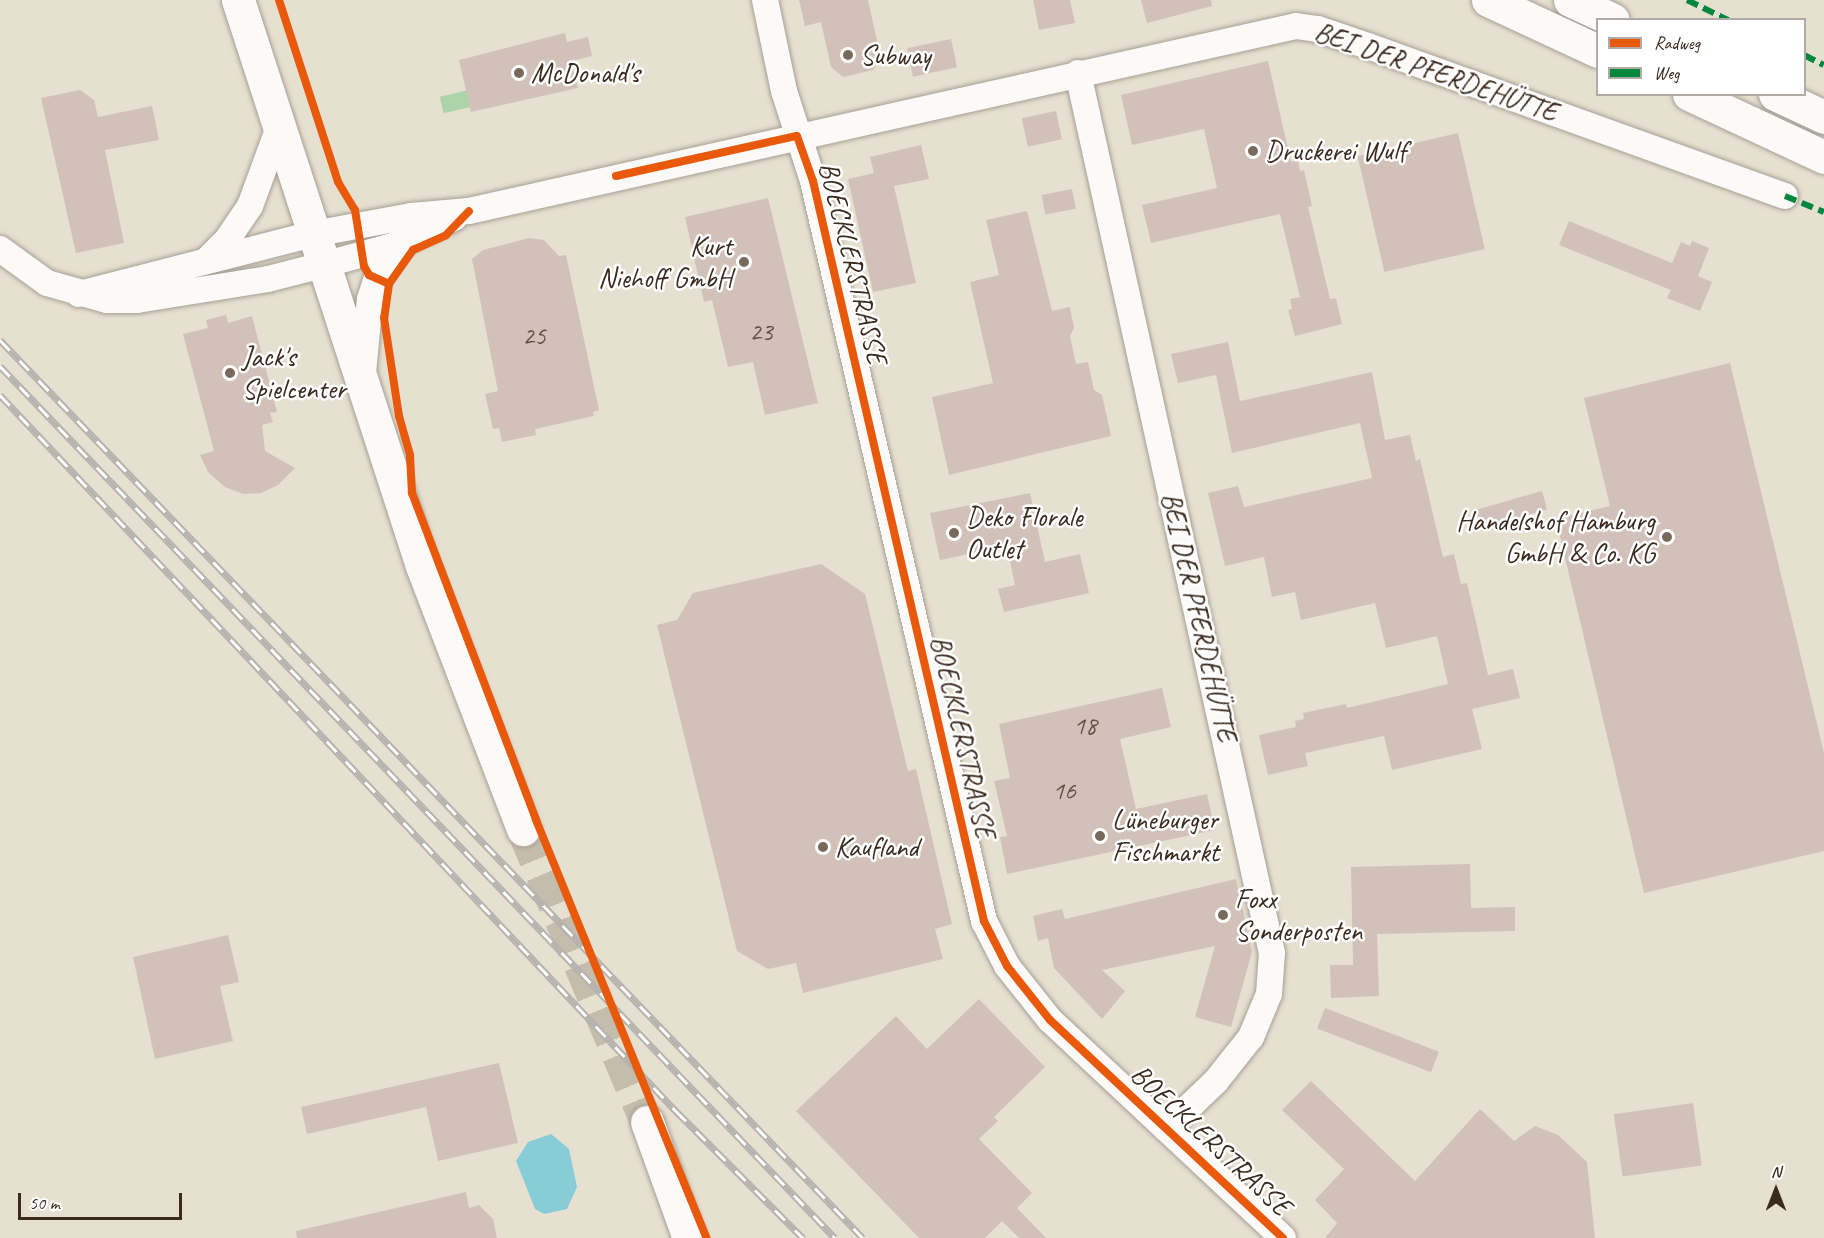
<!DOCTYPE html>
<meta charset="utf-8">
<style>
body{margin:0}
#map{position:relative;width:1824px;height:1238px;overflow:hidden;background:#e6e0d0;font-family:Caveat,sans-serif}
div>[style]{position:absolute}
.green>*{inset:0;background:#add4a8;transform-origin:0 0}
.water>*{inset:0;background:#88ccd8}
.building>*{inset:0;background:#d2c1b9;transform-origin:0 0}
.major-tunnel>*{height:33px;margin-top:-16.5px;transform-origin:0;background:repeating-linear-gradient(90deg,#c4bcac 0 33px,transparent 0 49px)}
.roads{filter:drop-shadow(0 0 2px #a59f95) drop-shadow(0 0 2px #a59f95)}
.minor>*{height:26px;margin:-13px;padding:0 13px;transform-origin:13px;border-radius:13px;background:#fbfaf8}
.major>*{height:33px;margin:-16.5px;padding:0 16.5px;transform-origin:16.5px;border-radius:16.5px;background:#fbfaf8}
.highway>*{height:33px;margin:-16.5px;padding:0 16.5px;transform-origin:16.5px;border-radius:16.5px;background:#fbfaf8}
.rail>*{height:7px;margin-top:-3.5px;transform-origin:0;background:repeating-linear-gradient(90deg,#fff 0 14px,#b6b3af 0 28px);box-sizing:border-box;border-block:2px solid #b6b3af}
.quiet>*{height:6px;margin-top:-3px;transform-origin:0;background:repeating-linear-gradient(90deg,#00873e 0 12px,transparent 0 18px)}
.cycleway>*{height:8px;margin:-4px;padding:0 4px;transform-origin:4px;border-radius:4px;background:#e8590c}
.dots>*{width:16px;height:16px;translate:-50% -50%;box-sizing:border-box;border:3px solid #fff;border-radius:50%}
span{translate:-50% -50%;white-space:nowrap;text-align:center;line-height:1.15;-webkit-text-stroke:5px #fff;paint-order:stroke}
.number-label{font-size:26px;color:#615045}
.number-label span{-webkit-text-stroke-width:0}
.poi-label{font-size:28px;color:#3b2a1e}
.left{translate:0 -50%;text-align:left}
.right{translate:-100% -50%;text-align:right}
.street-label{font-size:28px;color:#3b2a1e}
.legend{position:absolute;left:1596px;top:18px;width:210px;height:78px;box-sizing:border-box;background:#fff;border:2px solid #b1aaa5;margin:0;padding:8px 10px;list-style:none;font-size:18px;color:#3b2a1e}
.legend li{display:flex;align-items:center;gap:12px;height:30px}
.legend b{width:30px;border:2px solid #b1aaa5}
.north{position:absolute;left:1746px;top:1160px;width:60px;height:60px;-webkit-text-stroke:4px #fff;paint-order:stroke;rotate:0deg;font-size:16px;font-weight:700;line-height:24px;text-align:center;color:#3b2a1e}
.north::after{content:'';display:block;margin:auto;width:21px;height:27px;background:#3b2a1e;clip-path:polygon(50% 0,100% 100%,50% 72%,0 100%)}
.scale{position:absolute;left:18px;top:1193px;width:164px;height:27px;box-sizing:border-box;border:3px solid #3b2a1e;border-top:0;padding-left:8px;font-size:18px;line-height:21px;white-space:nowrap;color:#3b2a1e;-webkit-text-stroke:4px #fff;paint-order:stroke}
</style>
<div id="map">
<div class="green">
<i style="left:469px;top:90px;width:17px;height:30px;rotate:77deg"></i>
</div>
<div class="water">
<i style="clip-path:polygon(551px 1134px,569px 1149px,577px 1187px,567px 1209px,544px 1214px,535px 1209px,516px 1161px,528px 1142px)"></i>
</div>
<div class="building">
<i style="clip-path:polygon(799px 0,868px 0,881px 59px,873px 70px,843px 77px,831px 67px,821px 22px,805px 26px)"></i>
<i style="clip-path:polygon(1033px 0,1070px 0,1075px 23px,1039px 30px)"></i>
<i style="clip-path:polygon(1141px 0,1211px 0,1212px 6px,1147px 23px)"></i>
<i style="clip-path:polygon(565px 33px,567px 42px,588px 37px,592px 56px,571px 61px,578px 88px,471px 112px,459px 60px)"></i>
<i style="left:951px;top:39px;width:29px;height:45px;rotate:78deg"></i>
<i style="clip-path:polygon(1268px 61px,1291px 162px,1298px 160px,1300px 171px,1304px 170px,1312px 206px,1308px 207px,1330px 299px,1336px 298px,1342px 324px,1295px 336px,1288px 310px,1292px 309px,1290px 299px,1300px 297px,1280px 214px,1151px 243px,1142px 205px,1217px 188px,1204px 129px,1132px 145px,1121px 95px)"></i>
<i style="clip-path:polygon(80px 90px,94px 100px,98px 117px,152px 106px,159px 140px,105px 150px,124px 243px,76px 253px,41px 98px)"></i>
<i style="left:1056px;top:111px;width:29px;height:35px;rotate:78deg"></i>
<i style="left:1458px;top:133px;width:119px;height:103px;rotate:77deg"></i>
<i style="clip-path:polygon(921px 145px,929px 179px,894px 186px,916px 283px,873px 292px,848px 179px,874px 173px,870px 157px)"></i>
<i style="left:1072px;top:189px;width:20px;height:31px;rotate:79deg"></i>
<i style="clip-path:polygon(768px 198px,818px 403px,765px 415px,753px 362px,728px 367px,712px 300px,704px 302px,685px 217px)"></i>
<i style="clip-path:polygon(1027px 211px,1052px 311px,1070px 307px,1074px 328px,1070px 336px,1076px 364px,1088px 362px,1094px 390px,1102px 395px,1111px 436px,949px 475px,932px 397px,993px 383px,970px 282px,999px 275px,986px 220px)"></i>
<i style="clip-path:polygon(1569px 221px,1672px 263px,1681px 242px,1690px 246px,1692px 241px,1709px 248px,1698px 276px,1712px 282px,1700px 311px,1667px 298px,1671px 290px,1559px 245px)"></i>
<i style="clip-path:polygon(529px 238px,544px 240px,559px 256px,566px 255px,599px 410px,593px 412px,594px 416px,535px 429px,536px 435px,502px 442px,499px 428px,493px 429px,485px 394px,498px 391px,472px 259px,483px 250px)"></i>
<i style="clip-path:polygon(226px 315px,228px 323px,252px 316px,277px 412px,270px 413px,273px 422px,262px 425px,265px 451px,295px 468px,278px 485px,261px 493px,243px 494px,225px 487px,208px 472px,200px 455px,214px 451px,183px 334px,208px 328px,206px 320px)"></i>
<i style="clip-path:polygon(1228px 342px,1240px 401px,1372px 372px,1385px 440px,1410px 435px,1416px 461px,1420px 459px,1443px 557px,1454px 554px,1461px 584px,1467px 583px,1488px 675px,1513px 669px,1520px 698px,1472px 709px,1482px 749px,1392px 770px,1384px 736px,1305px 753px,1308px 766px,1268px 775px,1259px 735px,1296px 727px,1295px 721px,1304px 719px,1303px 713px,1346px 704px,1347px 708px,1448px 684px,1437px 636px,1386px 648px,1375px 603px,1301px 620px,1295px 592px,1272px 597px,1264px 557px,1225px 566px,1208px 493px,1238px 486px,1244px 507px,1372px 478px,1360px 423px,1232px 453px,1216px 375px,1178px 383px,1171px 354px)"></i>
<i style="clip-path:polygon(1730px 363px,1824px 753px,1824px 851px,1644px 893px,1556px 519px,1610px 506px,1584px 398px)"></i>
<i style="left:1542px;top:491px;width:19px;height:68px;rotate:74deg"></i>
<i style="clip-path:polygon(1030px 493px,1045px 562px,1080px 554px,1089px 593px,1004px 612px,998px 589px,1015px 585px,1007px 546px,940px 560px,930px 513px)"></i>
<i style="clip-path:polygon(821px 564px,865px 594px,908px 771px,916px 769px,952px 924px,935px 929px,943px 959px,803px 993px,796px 963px,768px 969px,737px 951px,657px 625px,677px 620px,693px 593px)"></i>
<i style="clip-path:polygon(1162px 688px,1171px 727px,1120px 739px,1136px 809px,1207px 794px,1215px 830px,1007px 874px,1000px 837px,1007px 836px,994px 781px,1010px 778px,999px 724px)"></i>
<i style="clip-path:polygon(1470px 864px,1471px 908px,1515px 907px,1515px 931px,1377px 934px,1379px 996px,1331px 998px,1330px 965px,1353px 965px,1351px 867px)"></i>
<i style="clip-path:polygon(1236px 879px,1252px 952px,1231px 1027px,1195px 1017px,1215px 946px,1102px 970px,1125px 991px,1102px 1019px,1054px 968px,1048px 938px,1038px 941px,1033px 916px,1062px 909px,1065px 919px)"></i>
<i style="clip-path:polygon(228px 935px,239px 982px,220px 986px,233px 1041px,155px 1059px,133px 957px)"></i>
<i style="clip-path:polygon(979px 999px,1045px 1067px,994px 1117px,998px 1121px,979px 1139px,1032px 1193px,1017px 1208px,1046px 1238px,1019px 1238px,1002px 1221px,985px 1238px,919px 1238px,796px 1111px,896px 1016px,927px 1049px)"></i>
<i style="left:1325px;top:1008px;width:122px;height:22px;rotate:21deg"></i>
<i style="clip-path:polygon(499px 1063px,518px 1143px,438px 1161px,426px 1107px,307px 1134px,301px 1107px)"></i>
<i style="clip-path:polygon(1311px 1081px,1415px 1181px,1480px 1109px,1514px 1141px,1535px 1126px,1558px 1135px,1587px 1162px,1595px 1238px,1325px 1238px,1337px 1223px,1315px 1200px,1344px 1169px,1282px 1110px)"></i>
<i style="left:1693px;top:1103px;width:63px;height:80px;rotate:82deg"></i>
<i style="clip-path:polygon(466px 1192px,469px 1208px,479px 1205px,493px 1219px,497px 1238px,297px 1238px,296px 1231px)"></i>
</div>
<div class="major-tunnel">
<i style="left:523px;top:829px;width:318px;rotate:67.1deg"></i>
</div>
<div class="roads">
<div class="minor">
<i style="left:765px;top:0;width:93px;rotate:78.2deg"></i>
<i style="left:784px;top:91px;width:95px;rotate:72.1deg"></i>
<i style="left:813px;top:181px;width:760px;rotate:76.99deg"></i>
<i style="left:984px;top:921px;width:51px;rotate:62.9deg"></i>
<i style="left:1007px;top:966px;width:69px;rotate:51.5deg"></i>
<i style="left:1050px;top:1020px;width:319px;rotate:43.1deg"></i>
<i style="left:1078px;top:73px;width:901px;rotate:77.57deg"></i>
<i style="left:1272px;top:953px;width:41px;rotate:94.2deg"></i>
<i style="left:1269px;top:994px;width:47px;rotate:112.7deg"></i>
<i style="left:1251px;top:1037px;width:56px;rotate:128.5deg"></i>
<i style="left:1216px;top:1081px;width:69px;rotate:136.2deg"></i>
<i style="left:0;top:249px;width:58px;rotate:35.9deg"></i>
<i style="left:47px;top:283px;width:62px;rotate:15.8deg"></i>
<i style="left:107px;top:300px;width:30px"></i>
<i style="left:137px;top:300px;width:133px;rotate:-9.1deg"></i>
<i style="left:268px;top:279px;width:57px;rotate:-14.3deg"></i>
<i style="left:323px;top:265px;width:76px;rotate:-15.3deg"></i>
<i style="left:396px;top:245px;width:64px;rotate:-25deg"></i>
<i style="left:206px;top:261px;width:30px;rotate:-45deg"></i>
<i style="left:227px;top:240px;width:41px;rotate:-55.9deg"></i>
<i style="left:250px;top:206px;width:84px;rotate:-69.8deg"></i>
<i style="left:79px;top:294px;width:242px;rotate:-14.4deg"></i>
<i style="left:313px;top:234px;width:100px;rotate:-10.4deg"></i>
<i style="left:411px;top:216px;width:58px;rotate:-4.9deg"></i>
<i style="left:469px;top:211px;width:847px;rotate:-12.61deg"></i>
<i style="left:1296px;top:26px;width:22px;rotate:8deg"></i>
<i style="left:1318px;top:29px;width:53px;rotate:18.8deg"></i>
<i style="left:1368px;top:46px;width:443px;rotate:19.8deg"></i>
<i style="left:363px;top:373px;width:74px;rotate:-84.6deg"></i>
<i style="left:370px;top:299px;width:35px;rotate:-72deg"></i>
<i style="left:381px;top:266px;width:26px;rotate:-54deg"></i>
</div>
<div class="major">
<i style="left:238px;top:0;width:595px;rotate:71.99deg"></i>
<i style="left:422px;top:566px;width:282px;rotate:69deg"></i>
<i style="left:647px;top:1122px;width:123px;rotate:70.1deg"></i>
</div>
<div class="highway">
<i style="left:1488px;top:0;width:121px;rotate:24.9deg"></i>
<i style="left:1570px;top:0;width:47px;rotate:24.9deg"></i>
<i style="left:1689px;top:94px;width:149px;rotate:25deg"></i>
<i style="left:1775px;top:94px;width:54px;rotate:25.1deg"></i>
</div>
</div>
<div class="rail">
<i style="left:0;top:340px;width:1245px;rotate:46.14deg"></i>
<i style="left:0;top:366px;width:1207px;rotate:46.24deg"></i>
<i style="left:0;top:395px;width:985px;rotate:46.65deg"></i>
<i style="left:676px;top:1111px;width:180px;rotate:45deg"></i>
</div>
<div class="quiet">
<i style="left:1687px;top:0;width:46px;rotate:26deg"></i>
<i style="left:1804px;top:55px;width:22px;rotate:27deg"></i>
<i style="left:1785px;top:196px;width:42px;rotate:22.3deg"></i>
</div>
<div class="cycleway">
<i style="left:279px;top:0;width:191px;rotate:72deg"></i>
<i style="left:338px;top:182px;width:33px;rotate:59deg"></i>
<i style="left:355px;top:210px;width:57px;rotate:80.9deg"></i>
<i style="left:364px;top:266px;width:10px;rotate:61deg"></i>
<i style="left:369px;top:275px;width:22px;rotate:24deg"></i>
<i style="left:389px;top:284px;width:34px;rotate:98deg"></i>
<i style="left:384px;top:318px;width:99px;rotate:81.3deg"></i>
<i style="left:399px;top:416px;width:41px;rotate:74.2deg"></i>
<i style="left:410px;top:455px;width:38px;rotate:87deg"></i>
<i style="left:412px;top:493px;width:350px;rotate:69.2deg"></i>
<i style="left:536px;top:820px;width:452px;rotate:67.8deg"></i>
<i style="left:616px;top:176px;width:185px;rotate:-12.5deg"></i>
<i style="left:797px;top:136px;width:48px;rotate:70.4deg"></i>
<i style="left:813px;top:181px;width:760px;rotate:76.99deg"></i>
<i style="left:984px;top:921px;width:51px;rotate:62.9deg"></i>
<i style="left:1007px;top:966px;width:69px;rotate:51.5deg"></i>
<i style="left:1050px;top:1020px;width:319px;rotate:43.1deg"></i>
<i style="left:389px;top:284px;width:42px;rotate:-54.8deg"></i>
<i style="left:413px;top:250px;width:36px;rotate:-24deg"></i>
<i style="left:446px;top:235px;width:33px;rotate:-46deg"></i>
</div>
<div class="dots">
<i style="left:848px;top:55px;background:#776a5c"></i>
<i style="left:519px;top:73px;background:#776a5c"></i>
<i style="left:1253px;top:151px;background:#776a5c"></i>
<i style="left:744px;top:262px;background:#776a5c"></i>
<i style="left:230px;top:373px;background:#776a5c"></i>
<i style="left:954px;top:533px;background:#776a5c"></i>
<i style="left:1667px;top:537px;background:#776a5c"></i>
<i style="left:1100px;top:836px;background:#776a5c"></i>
<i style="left:823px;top:847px;background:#776a5c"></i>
<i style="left:1223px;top:915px;background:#776a5c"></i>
</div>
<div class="number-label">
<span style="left:761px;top:332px">23</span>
<span style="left:534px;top:336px">25</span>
<span style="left:1085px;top:726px">18</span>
<span style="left:1064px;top:791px">16</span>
</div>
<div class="poi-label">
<span class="left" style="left:860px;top:55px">Subway</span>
<span class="left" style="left:531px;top:73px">McDonald's</span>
<span class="left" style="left:1265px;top:151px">Druckerei Wulf</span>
<span class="right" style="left:732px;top:262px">Kurt<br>Niehoff GmbH</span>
<span class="left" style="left:242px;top:373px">Jack's<br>Spielcenter</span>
<span class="left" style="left:966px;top:533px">Deko Florale<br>Outlet</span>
<span class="right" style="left:1655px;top:537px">Handelshof Hamburg<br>GmbH &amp; Co. KG</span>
<span class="left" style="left:1112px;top:836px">Lüneburger<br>Fischmarkt</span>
<span class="left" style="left:835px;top:847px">Kaufland</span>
<span class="left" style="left:1235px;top:915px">Foxx<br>Sonderposten</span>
</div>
<div class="street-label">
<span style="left:1436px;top:72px;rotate:19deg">BEI DER PFERDEHÜTTE</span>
<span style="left:853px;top:263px;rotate:76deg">BOECKLERSTRASSE</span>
<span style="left:1199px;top:617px;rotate:77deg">BEI DER PFERDEHÜTTE</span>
<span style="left:963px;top:737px;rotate:77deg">BOECKLERSTRASSE</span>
<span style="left:1211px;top:1140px;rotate:43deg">BOECKLERSTRASSE</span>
</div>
<ul class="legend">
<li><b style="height:8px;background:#e8590c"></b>Radweg</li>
<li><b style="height:8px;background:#00873e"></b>Weg</li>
</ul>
<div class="north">N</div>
<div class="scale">50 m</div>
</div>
